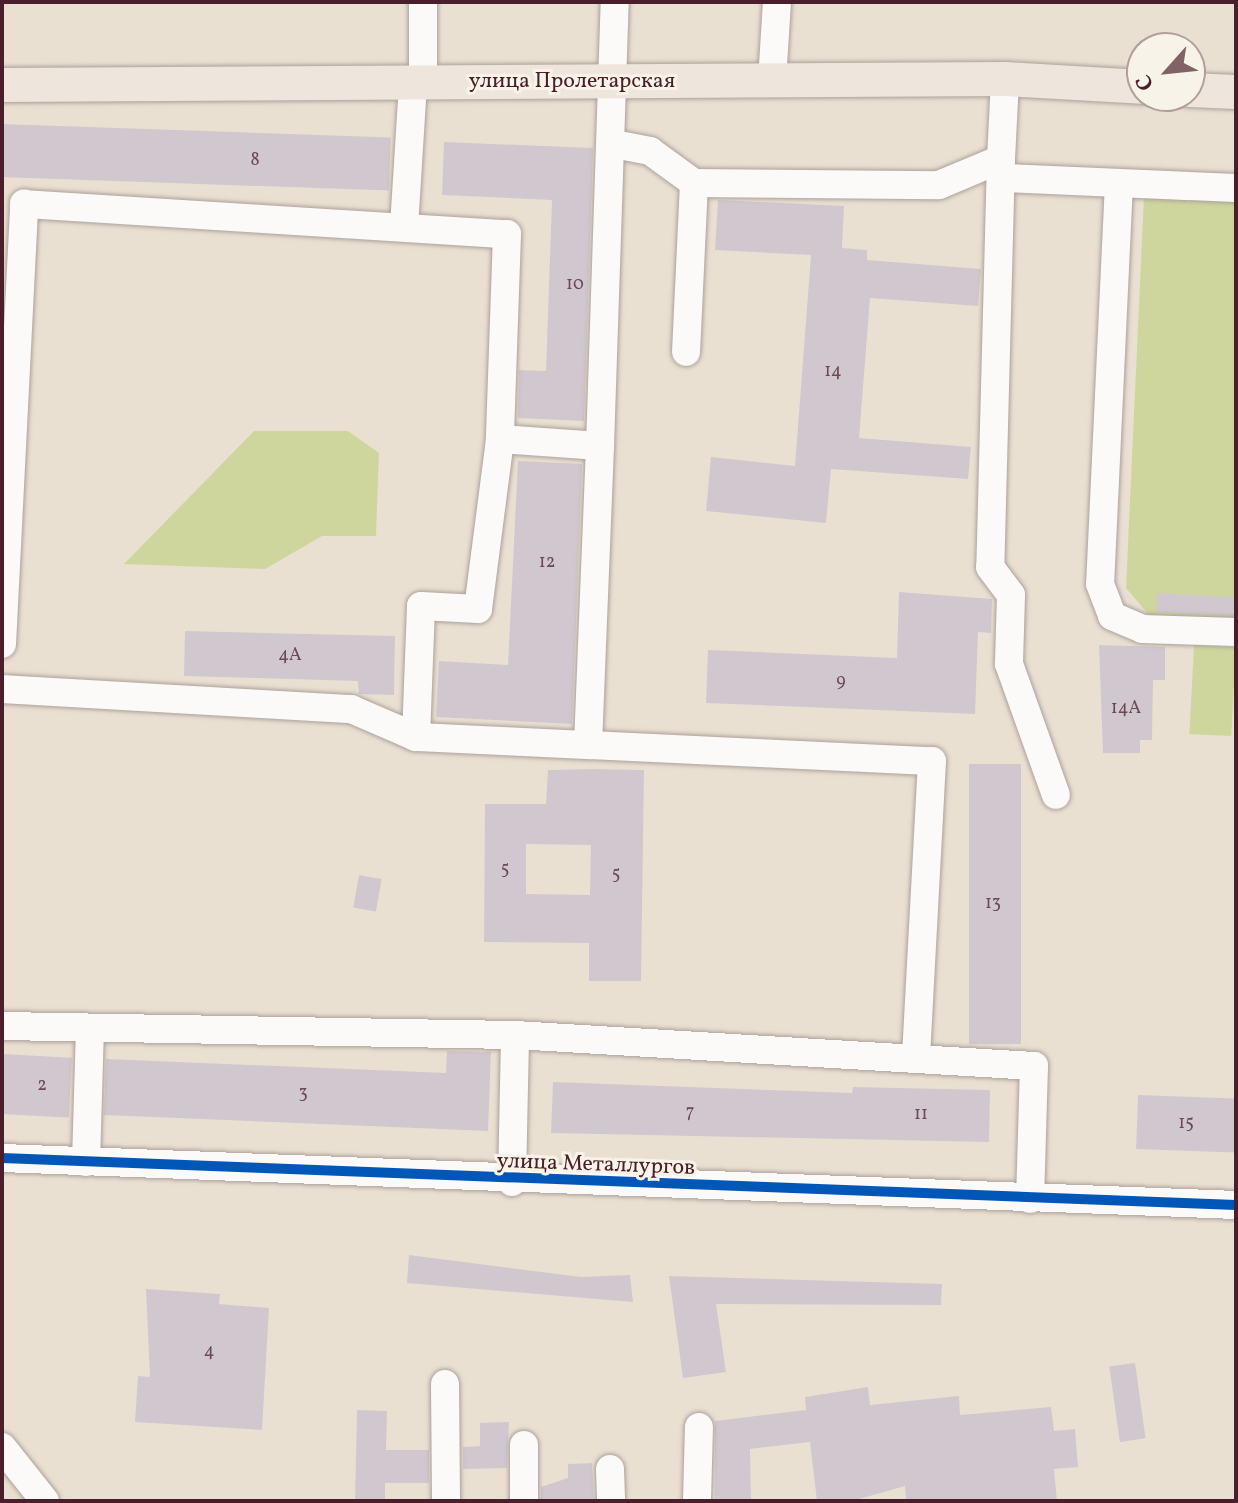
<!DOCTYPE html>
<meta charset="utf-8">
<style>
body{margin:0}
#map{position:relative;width:1238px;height:1503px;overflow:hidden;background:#eae0d2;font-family:Vollkorn,serif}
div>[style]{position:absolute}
.green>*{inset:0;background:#cfd69d;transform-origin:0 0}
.building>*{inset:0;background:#d1c8cf;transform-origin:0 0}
.roads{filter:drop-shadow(0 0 2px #aca19b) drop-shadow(0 0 2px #aca19b)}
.minor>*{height:28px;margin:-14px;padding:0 14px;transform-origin:14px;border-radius:14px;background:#fcfaf8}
.major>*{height:34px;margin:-17px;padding:0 17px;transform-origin:17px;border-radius:17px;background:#eee5dd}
.cycleway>*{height:10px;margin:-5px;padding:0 5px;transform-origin:5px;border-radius:5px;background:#0057b8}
span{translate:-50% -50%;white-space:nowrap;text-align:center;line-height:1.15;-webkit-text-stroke:6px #f7f3e8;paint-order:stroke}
.number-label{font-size:18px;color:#6c4954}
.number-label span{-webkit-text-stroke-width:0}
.street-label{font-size:22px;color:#4a1f2b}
.frame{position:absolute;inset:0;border:4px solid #4a1f2b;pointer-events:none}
.north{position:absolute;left:1126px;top:32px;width:80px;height:80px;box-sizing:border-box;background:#f7f3e8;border:2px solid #b29e9c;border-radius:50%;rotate:243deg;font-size:22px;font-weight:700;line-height:32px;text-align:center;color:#4a1f2b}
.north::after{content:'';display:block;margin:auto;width:28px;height:36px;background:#826365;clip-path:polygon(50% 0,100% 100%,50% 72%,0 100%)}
</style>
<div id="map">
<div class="green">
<i style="clip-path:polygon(1144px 196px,1236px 200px,1236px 626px,1155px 622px,1126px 588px)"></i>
<i style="clip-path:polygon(254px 431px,348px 431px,379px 453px,376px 536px,322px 536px,265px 569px,124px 564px)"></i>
<i style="left:1194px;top:645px;width:42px;height:89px;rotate:3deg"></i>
</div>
<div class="building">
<i style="left:2px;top:124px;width:389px;height:53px;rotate:2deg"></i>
<i style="clip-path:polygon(444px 142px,593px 148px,584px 421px,518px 418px,519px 370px,546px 371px,552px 200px,442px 195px)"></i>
<i style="clip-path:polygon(718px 200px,844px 206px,842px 248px,867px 250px,867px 260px,981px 269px,978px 306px,870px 298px,859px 438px,971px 447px,968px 479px,831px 469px,826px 523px,706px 511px,711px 457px,795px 466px,811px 255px,715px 250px)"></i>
<i style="clip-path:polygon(518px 461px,582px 464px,572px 724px,436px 717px,439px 661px,508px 665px)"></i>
<i style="clip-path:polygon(899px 592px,992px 599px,991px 633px,978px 632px,975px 714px,706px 703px,708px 650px,897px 658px)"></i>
<i style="left:1157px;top:593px;width:79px;height:19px;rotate:3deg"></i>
<i style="clip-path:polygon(185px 631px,395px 636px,394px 695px,359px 694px,358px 681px,184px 676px)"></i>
<i style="clip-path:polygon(1099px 645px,1165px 647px,1165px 680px,1153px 680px,1152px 740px,1140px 740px,1140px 753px,1103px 753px)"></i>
<i style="left:969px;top:764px;width:52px;height:280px"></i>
<i style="clip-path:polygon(evenodd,592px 769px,644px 770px,641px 981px,589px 981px,589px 943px,484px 942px,485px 804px,546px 804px,548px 770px,592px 769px,526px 844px,591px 845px,590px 895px,526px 894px,526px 844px)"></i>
<i style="left:359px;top:875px;width:23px;height:33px;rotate:10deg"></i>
<i style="clip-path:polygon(447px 1051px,491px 1052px,488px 1131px,104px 1115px,106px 1059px,446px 1073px)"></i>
<i style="left:2px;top:1054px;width:70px;height:60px;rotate:3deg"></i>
<i style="clip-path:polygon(553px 1082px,852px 1093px,853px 1087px,990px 1090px,989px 1142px,551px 1133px)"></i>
<i style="left:1138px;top:1095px;width:98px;height:54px;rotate:2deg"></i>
<i style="clip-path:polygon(409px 1255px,581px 1277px,630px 1275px,633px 1302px,407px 1283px)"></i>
<i style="clip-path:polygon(669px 1276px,942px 1284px,941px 1305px,716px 1304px,726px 1372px,683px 1378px)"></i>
<i style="clip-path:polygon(146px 1289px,220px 1294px,219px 1304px,269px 1308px,262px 1430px,135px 1422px,138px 1376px,150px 1377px)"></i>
<i style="left:1135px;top:1363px;width:76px;height:26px;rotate:82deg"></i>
<i style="clip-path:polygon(868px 1387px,870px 1405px,959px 1396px,960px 1415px,1051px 1407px,1054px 1431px,1075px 1429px,1078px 1467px,1054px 1469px,1057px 1501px,906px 1501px,905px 1486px,852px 1501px,817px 1501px,810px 1442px,750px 1449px,751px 1501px,715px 1501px,715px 1421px,806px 1410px,805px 1397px)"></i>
<i style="clip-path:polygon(357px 1410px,387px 1411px,386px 1450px,429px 1450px,429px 1483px,385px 1483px,385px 1501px,355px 1501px)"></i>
<i style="clip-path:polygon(509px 1422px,507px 1468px,463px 1469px,463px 1447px,480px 1446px,480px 1423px)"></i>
<i style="clip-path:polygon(592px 1463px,594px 1501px,541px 1501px,541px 1487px,568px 1478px,568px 1464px)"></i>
</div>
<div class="roads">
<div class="minor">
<i style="left:772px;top:81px;width:79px;rotate:-86.4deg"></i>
<i style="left:423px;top:82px;width:80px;rotate:-90deg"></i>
<i style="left:614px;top:144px;width:37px;rotate:11deg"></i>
<i style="left:650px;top:151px;width:54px;rotate:36deg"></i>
<i style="left:694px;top:183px;width:169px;rotate:92.7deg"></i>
<i style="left:1001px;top:159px;width:408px;rotate:91.5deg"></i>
<i style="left:990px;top:567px;width:35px;rotate:53deg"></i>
<i style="left:1011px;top:595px;width:69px;rotate:91.7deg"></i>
<i style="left:1009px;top:664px;width:139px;rotate:70.3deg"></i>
<i style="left:1005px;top:178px;width:231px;rotate:2.5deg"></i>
<i style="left:694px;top:183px;width:245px;rotate:0.5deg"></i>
<i style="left:939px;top:185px;width:67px;rotate:-22.8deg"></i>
<i style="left:1001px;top:159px;width:80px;rotate:-87.1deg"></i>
<i style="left:1119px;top:183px;width:401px;rotate:92.7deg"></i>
<i style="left:1100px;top:584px;width:34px;rotate:69deg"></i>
<i style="left:1112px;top:616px;width:33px;rotate:23deg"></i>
<i style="left:1142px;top:629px;width:94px;rotate:1.8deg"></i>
<i style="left:404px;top:227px;width:144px;rotate:-86.4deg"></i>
<i style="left:2px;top:644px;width:441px;rotate:-87.1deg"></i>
<i style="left:24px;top:204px;width:484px;rotate:3.6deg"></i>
<i style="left:507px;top:234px;width:205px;rotate:92deg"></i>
<i style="left:2px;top:689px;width:350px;rotate:3.3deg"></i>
<i style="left:351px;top:709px;width:71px;rotate:23.3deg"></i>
<i style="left:416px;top:737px;width:131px;rotate:-87.8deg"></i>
<i style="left:421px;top:606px;width:57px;rotate:3deg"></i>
<i style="left:478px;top:609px;width:171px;rotate:-82.6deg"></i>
<i style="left:500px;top:439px;width:100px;rotate:4deg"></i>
<i style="left:600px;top:446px;width:444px;rotate:-88.1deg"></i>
<i style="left:416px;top:737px;width:172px;rotate:2.7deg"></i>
<i style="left:588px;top:745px;width:299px;rotate:-87.7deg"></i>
<i style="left:588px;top:745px;width:344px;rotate:2.7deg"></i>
<i style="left:932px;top:761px;width:296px;rotate:93.1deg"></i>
<i style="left:2px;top:1026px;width:513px;rotate:1.01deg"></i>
<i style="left:515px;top:1035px;width:520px;rotate:3.42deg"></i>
<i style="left:1034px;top:1066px;width:133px;rotate:91.7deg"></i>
<i style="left:2px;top:1158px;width:1235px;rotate:2.18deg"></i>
<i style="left:86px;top:1162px;width:132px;rotate:-88.3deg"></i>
<i style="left:512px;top:1182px;width:147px;rotate:-88.8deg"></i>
<i style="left:445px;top:1384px;width:117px;rotate:89.5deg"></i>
<i style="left:524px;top:1445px;width:56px;rotate:90deg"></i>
<i style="left:2px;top:1447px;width:69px;rotate:51.5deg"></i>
<i style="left:610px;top:1469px;width:32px;rotate:88deg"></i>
<i style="left:697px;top:1501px;width:74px;rotate:-88.5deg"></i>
</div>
<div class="major">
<i style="left:2px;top:85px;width:1003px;rotate:-0.34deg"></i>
<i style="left:1005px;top:79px;width:137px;rotate:3.3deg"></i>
<i style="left:1190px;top:90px;width:46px;rotate:2.5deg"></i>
</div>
</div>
<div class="cycleway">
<i style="left:2px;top:1158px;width:1235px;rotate:2.18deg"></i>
</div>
<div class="number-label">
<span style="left:255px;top:161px">8</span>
<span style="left:575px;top:285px">10</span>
<span style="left:833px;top:372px">14</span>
<span style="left:547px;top:563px">12</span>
<span style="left:290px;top:656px">4А</span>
<span style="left:841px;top:682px">9</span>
<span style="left:1126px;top:709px">14А</span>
<span style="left:505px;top:870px">5</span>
<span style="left:616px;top:875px">5</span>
<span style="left:993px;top:904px">13</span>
<span style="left:42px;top:1086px">2</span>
<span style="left:303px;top:1094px">3</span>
<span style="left:690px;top:1113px">7</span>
<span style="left:921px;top:1115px">11</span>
<span style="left:1186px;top:1124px">15</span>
<span style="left:209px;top:1352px">4</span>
</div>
<div class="street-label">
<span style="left:572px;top:82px">улица Пролетарская</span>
<span style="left:596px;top:1165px;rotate:2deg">улица Металлургов</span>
</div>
<div class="frame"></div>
<div class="north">С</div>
</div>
